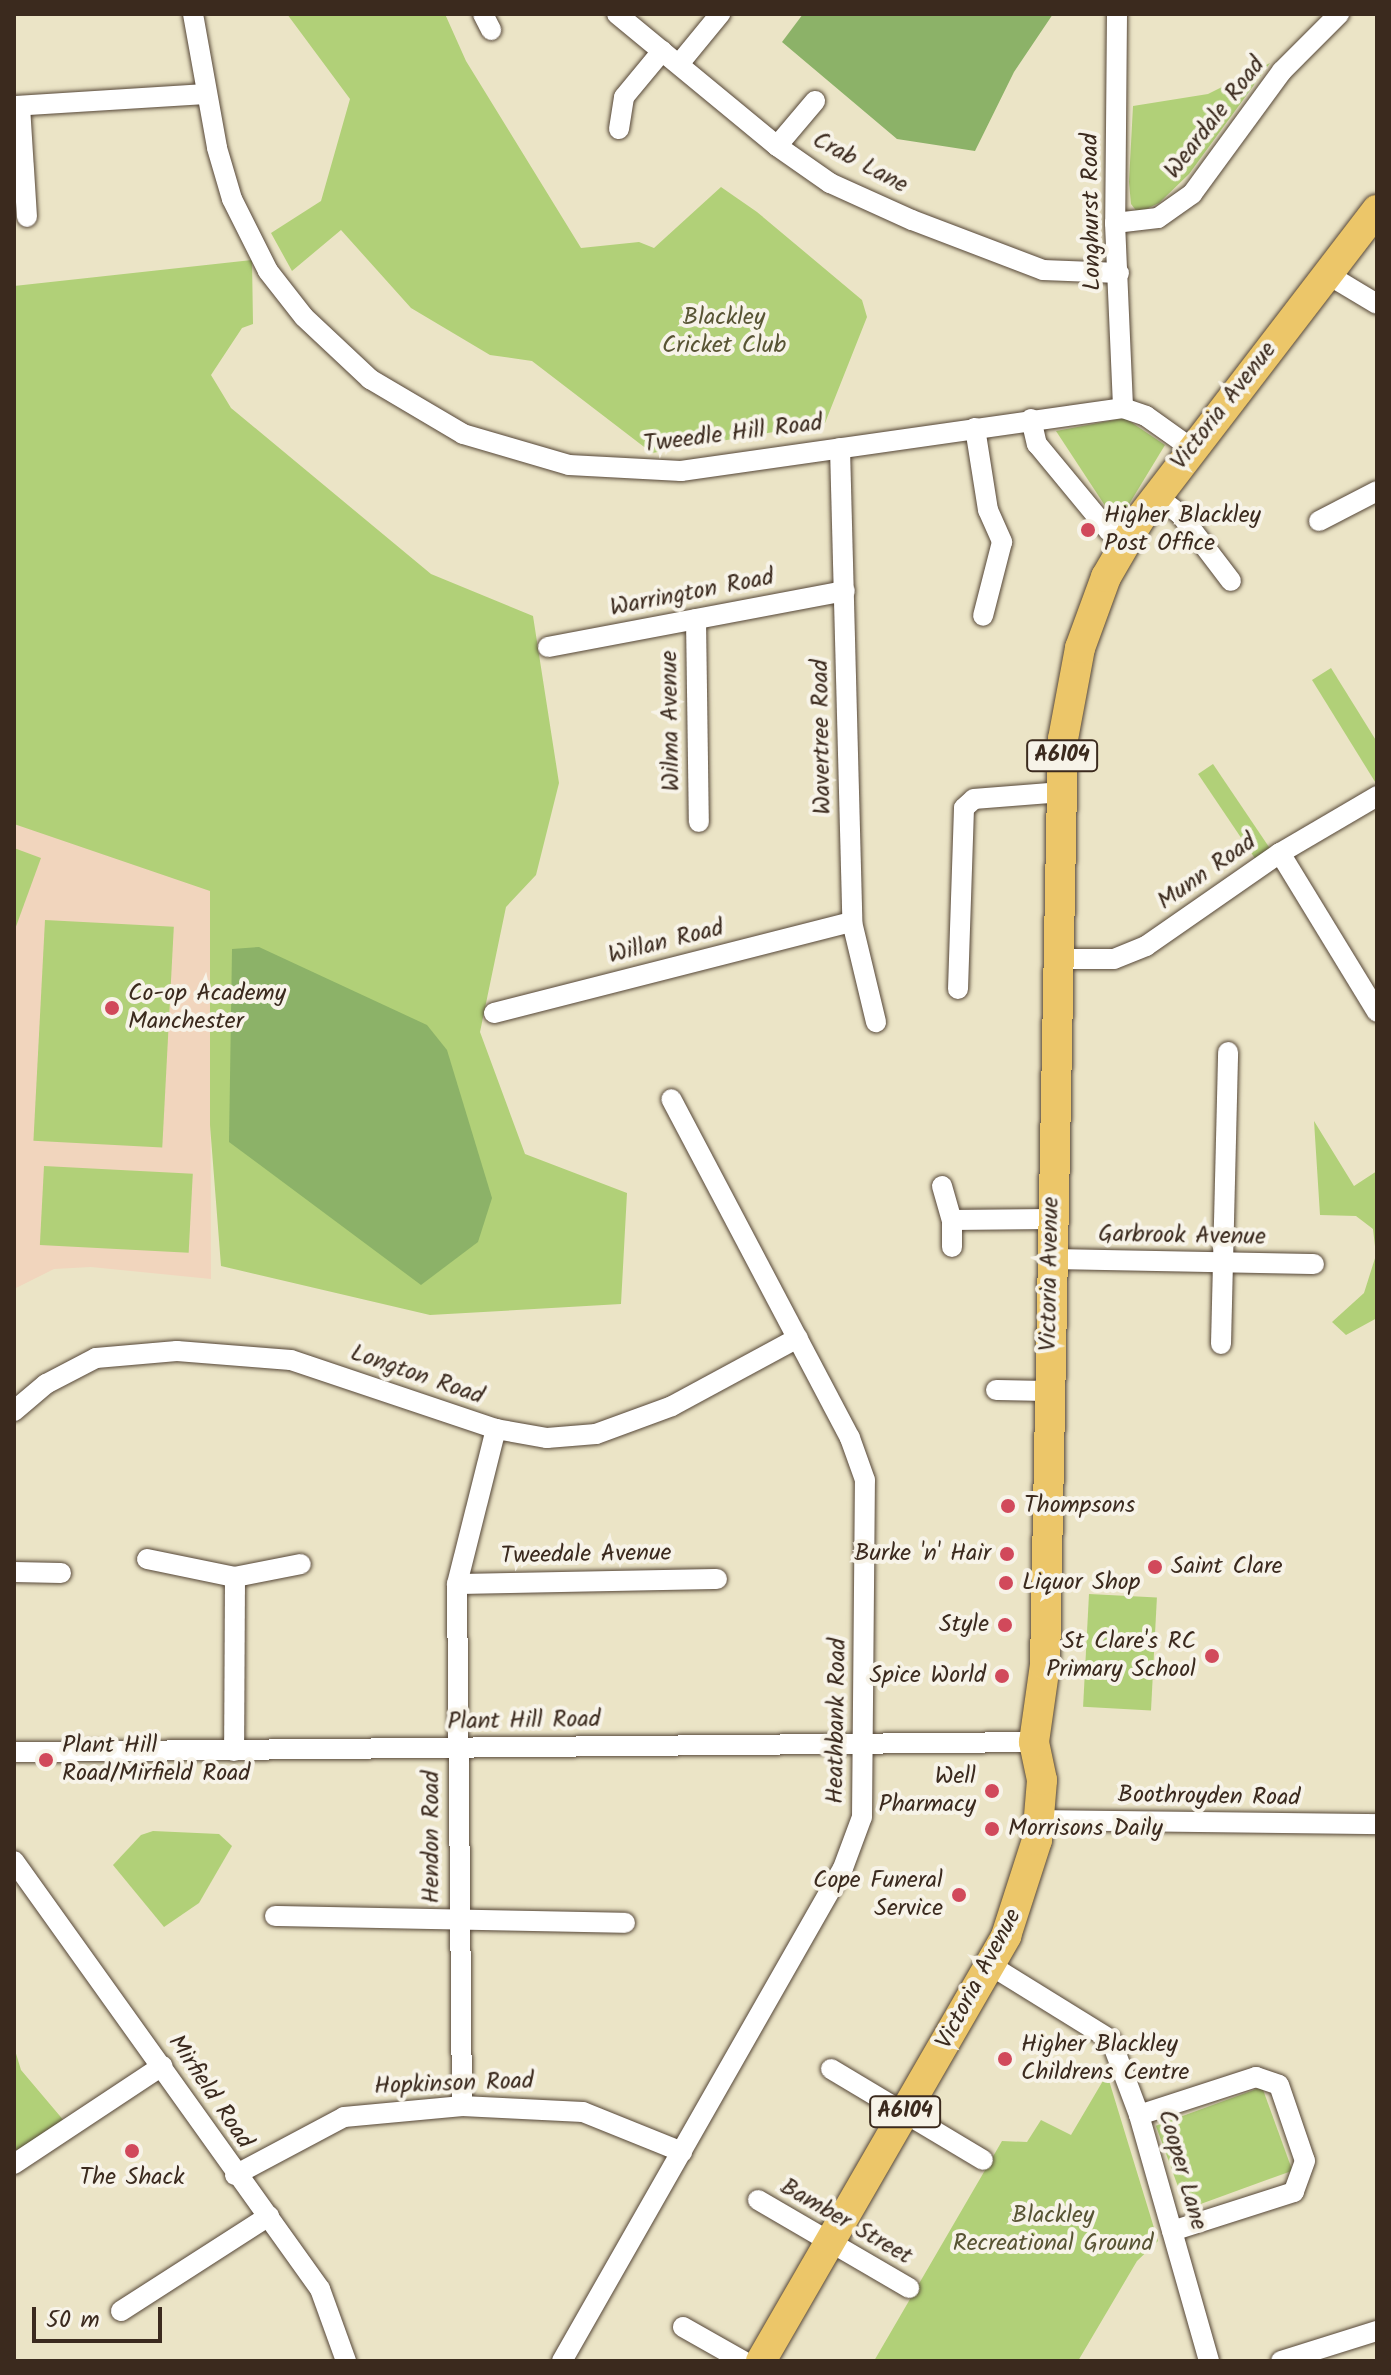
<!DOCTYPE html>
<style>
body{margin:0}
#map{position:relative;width:1391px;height:2375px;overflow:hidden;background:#ebe4c6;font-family:Kalam,sans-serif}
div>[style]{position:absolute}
.built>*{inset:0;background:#f1d5bd}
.green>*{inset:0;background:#b1d078;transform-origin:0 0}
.forest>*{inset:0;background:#8cb268}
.roads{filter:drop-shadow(0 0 2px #554637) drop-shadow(0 0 2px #554637)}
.street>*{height:20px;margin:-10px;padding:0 10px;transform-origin:10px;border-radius:10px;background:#fff}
.primary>*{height:30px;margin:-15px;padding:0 15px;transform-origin:15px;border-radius:15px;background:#ecc669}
.dots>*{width:22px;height:22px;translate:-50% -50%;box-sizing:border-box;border:4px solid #f7f3e8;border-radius:50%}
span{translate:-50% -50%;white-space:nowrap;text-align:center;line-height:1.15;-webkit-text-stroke:8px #f7f3e8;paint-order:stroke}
.shield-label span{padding:2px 6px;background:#f7f3e8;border:2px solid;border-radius:6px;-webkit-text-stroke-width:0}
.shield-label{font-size:22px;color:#3b2a1e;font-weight:700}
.street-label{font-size:24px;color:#3b2a1e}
.park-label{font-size:24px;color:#585434}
.poi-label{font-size:24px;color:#3b2a1e}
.left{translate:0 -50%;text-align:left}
.right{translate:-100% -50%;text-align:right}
.frame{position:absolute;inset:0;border:16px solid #3b2a1e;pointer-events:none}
.scale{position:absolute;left:32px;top:2307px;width:130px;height:36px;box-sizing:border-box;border:4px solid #3b2a1e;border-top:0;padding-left:10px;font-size:24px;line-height:28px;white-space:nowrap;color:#3b2a1e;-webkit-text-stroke:6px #f7f3e8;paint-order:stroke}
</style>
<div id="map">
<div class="built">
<i style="clip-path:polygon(14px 590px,210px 891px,211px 1279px,91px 1267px,54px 1269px,14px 1289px)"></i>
</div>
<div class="green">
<i style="clip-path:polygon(287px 14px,445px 14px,466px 61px,581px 248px,639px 242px,654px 248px,721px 187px,757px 212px,862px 300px,867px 317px,825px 423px,652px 453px,532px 361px,490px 355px,411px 308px,341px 230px,292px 271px,271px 233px,321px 201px,350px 99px)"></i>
<i style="clip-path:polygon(1270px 63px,1189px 174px,1159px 203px,1138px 213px,1131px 204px,1129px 182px,1133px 106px,1208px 94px)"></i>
<i style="clip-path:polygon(252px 260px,253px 324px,242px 328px,211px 375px,231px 408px,431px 574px,533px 616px,559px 783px,536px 875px,506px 907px,480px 1032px,525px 1154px,627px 1193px,621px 1304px,430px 1315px,221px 1266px,210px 1125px,210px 891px,14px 824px,14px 286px)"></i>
<i style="clip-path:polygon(1125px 418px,1165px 445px,1117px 524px,1056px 431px)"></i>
<i style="clip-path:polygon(1331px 668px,1377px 742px,1377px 785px,1312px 680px)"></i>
<i style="left:1213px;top:764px;width:107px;height:18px;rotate:56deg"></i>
<i style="clip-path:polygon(14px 848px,41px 858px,14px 932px)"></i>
<i style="left:45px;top:920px;width:129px;height:221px;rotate:3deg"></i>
<i style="clip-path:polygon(1314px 1121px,1354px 1186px,1377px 1171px,1377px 1318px,1346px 1335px,1332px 1322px,1364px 1293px,1376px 1255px,1373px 1229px,1356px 1216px,1320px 1215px)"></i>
<i style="left:44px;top:1166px;width:149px;height:79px;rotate:3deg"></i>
<i style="left:1089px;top:1594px;width:68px;height:113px;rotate:3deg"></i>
<i style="clip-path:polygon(153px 1831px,219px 1834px,232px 1846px,199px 1903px,164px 1927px,113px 1865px,141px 1835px)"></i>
<i style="clip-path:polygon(14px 2047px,21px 2070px,65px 2122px,14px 2156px)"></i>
<i style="clip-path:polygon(1107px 2074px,1158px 2241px,1137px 2261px,1078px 2361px,874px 2361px,1002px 2141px,1027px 2142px,1041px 2120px,1071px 2135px)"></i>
<i style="left:1262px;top:2087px;width:89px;height:113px;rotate:70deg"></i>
</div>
<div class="forest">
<i style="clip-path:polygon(803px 14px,1053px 14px,1014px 72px,975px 151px,897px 139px,782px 42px)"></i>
<i style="clip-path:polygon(259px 947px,427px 1025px,447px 1050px,492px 1198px,478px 1242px,421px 1285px,229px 1142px,232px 949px)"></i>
</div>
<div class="roads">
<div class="street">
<i style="left:193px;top:14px;width:136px;rotate:79.8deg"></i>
<i style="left:217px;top:148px;width:53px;rotate:73.6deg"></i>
<i style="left:232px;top:199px;width:80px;rotate:63.4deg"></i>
<i style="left:268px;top:271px;width:58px;rotate:52deg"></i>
<i style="left:304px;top:317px;width:91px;rotate:43.2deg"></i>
<i style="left:370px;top:379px;width:108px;rotate:30.6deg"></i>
<i style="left:463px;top:434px;width:110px;rotate:16.3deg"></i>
<i style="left:569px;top:465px;width:112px;rotate:3.1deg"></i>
<i style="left:681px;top:471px;width:446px;rotate:-8.1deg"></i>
<i style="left:1123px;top:408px;width:24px;rotate:19deg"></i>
<i style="left:1146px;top:416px;width:55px;rotate:35.4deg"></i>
<i style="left:483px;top:14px;width:18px;rotate:63deg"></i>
<i style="left:617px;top:14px;width:207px;rotate:39.5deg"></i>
<i style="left:777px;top:146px;width:65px;rotate:34.9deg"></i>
<i style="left:830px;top:183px;width:90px;rotate:24.3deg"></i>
<i style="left:912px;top:220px;width:140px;rotate:20.9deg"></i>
<i style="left:1043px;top:270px;width:76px;rotate:2.3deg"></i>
<i style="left:1117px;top:14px;width:209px;rotate:90.5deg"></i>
<i style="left:1115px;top:223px;width:185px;rotate:87.5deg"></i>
<i style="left:679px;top:64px;width:65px;rotate:-50.6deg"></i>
<i style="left:14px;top:106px;width:190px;rotate:-3.6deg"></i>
<i style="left:20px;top:106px;width:111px;rotate:86.4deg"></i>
<i style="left:619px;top:129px;width:32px;rotate:-81deg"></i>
<i style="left:624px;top:97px;width:60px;rotate:-50.4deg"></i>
<i style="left:777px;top:146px;width:59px;rotate:-49.8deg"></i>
<i style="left:1115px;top:223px;width:43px;rotate:-6.6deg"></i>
<i style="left:1158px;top:218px;width:42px;rotate:-35.2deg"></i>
<i style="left:1192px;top:194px;width:152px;rotate:-53.8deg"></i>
<i style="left:1282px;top:71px;width:81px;rotate:-45deg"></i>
<i style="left:1327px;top:274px;width:58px;rotate:31deg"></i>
<i style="left:1031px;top:419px;width:26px;rotate:77deg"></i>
<i style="left:1037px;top:444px;width:113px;rotate:50.4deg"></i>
<i style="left:1109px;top:531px;width:18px;rotate:29deg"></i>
<i style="left:975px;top:428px;width:83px;rotate:81deg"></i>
<i style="left:988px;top:510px;width:35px;rotate:66deg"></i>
<i style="left:1002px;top:542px;width:76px;rotate:104.4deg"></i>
<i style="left:840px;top:448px;width:474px;rotate:88.5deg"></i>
<i style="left:852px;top:922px;width:103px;rotate:76.5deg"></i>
<i style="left:1156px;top:496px;width:30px;rotate:37deg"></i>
<i style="left:1180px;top:514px;width:84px;rotate:52.7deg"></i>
<i style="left:1319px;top:521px;width:65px;rotate:-27.3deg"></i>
<i style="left:696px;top:619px;width:203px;rotate:89.2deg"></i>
<i style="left:548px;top:647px;width:302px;rotate:-10.7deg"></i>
<i style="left:1280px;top:853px;width:186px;rotate:58.6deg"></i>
<i style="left:1057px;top:959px;width:57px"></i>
<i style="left:1114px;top:959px;width:35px;rotate:-22deg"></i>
<i style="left:1146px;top:946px;width:163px;rotate:-34.8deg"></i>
<i style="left:1280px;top:853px;width:113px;rotate:-30.4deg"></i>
<i style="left:958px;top:989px;width:181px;rotate:-88.1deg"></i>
<i style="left:964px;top:808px;width:13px;rotate:-42deg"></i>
<i style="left:974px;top:799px;width:88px;rotate:-4.5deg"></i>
<i style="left:494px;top:1013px;width:369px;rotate:-14.3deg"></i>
<i style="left:942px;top:1186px;width:35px;rotate:74deg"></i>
<i style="left:952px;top:1220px;width:27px;rotate:90deg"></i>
<i style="left:952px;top:1220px;width:98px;rotate:-0.6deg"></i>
<i style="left:1050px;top:1259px;width:264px;rotate:1.1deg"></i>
<i style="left:1221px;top:1344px;width:292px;rotate:-88.6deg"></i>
<i style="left:996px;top:1390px;width:52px;rotate:1.1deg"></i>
<i style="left:14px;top:1411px;width:42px;rotate:-40.2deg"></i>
<i style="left:46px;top:1384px;width:56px;rotate:-27.5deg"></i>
<i style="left:96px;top:1358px;width:81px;rotate:-4.9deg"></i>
<i style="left:177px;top:1351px;width:114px;rotate:4.5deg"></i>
<i style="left:291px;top:1360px;width:216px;rotate:18.6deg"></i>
<i style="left:496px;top:1429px;width:52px;rotate:10deg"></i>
<i style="left:547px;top:1438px;width:49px;rotate:-4.7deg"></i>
<i style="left:596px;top:1434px;width:81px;rotate:-20.2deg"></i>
<i style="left:672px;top:1406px;width:143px;rotate:-28.4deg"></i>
<i style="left:147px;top:1559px;width:90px;rotate:11.6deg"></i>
<i style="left:235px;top:1577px;width:174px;rotate:90.3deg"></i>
<i style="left:14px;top:1572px;width:47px;rotate:1.2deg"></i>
<i style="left:235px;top:1577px;width:67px;rotate:-11.1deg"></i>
<i style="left:457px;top:1584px;width:260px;rotate:-1.1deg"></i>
<i style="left:14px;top:1752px;width:1020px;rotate:-0.56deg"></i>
<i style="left:1041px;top:1820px;width:336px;rotate:0.7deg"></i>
<i style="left:14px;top:1861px;width:526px;rotate:54.44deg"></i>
<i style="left:320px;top:2289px;width:77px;rotate:70.1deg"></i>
<i style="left:275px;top:1916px;width:350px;rotate:1.1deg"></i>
<i style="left:990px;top:1965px;width:142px;rotate:31.8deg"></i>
<i style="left:1111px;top:2040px;width:80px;rotate:69.5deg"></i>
<i style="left:1139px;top:2115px;width:256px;rotate:74.1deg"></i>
<i style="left:831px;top:2069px;width:177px;rotate:30.9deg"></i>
<i style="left:462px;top:2106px;width:522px;rotate:-90.55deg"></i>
<i style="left:457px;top:1584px;width:160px;rotate:-75.9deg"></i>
<i style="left:1139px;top:2115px;width:123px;rotate:-18deg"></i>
<i style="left:1256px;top:2077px;width:24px;rotate:19deg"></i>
<i style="left:1279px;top:2085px;width:80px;rotate:71.1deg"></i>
<i style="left:1305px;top:2161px;width:33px;rotate:110deg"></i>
<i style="left:1294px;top:2192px;width:128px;rotate:162.3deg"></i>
<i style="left:14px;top:2164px;width:178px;rotate:-33.5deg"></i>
<i style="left:235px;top:2175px;width:123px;rotate:-28deg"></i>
<i style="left:344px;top:2117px;width:119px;rotate:-5.3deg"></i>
<i style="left:462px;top:2106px;width:121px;rotate:2.8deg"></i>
<i style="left:583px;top:2112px;width:107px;rotate:22deg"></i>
<i style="left:758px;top:2200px;width:175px;rotate:30.2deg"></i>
<i style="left:121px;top:2311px;width:176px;rotate:-32.7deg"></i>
<i style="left:683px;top:2327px;width:69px;rotate:29.5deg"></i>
<i style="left:562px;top:2361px;width:567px;rotate:-60.32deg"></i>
<i style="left:843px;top:1868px;width:54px;rotate:-69.6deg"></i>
<i style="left:862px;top:1817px;width:337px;rotate:-89.5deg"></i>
<i style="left:865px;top:1480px;width:45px;rotate:-109.7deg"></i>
<i style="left:850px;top:1438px;width:383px;rotate:-117.8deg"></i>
<i style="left:1281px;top:2361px;width:101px;rotate:-17.4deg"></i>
</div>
<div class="primary">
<i style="left:761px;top:2361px;width:491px;rotate:-60deg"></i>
<i style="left:1006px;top:1936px;width:101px;rotate:-72.1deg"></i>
<i style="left:1037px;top:1840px;width:60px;rotate:-85.2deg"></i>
<i style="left:1042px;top:1780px;width:39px;rotate:-102deg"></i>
<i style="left:1034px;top:1742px;width:78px;rotate:-81.9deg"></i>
<i style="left:1045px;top:1665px;width:926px;rotate:-88.89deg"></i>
<i style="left:1063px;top:739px;width:93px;rotate:-79.4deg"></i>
<i style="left:1080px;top:648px;width:76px;rotate:-69.9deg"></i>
<i style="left:1106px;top:577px;width:66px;rotate:-59.9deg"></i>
<i style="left:1139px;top:520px;width:391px;rotate:-52.5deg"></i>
</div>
</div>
<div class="dots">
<i style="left:1088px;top:530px;background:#d1495b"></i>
<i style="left:112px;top:1008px;background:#d1495b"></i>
<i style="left:1008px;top:1506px;background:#d1495b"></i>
<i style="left:1007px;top:1554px;background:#d1495b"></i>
<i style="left:1155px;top:1567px;background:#d1495b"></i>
<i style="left:1006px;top:1583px;background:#d1495b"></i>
<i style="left:1005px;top:1625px;background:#d1495b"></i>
<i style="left:1212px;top:1656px;background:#d1495b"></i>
<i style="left:1002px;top:1676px;background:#d1495b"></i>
<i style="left:46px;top:1760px;background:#d1495b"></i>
<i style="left:992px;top:1791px;background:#d1495b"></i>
<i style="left:992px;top:1829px;background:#d1495b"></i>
<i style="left:959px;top:1895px;background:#d1495b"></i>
<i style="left:1005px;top:2059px;background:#d1495b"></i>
<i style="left:132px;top:2151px;background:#d1495b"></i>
</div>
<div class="shield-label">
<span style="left:1062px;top:756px">A6104</span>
<span style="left:905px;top:2112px">A6104</span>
</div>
<div class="street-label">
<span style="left:1215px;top:118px;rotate:-52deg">Weardale Road</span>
<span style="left:860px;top:163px;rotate:28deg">Crab Lane</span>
<span style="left:1092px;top:212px;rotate:-91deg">Longhurst Road</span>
<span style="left:1224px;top:406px;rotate:-52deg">Victoria Avenue</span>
<span style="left:733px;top:434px;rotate:-7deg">Tweedle Hill Road</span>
<span style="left:692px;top:593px;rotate:-11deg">Warrington Road</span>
<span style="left:671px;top:721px;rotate:-91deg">Wilma Avenue</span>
<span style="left:822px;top:737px;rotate:-91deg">Wavertree Road</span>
<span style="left:1207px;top:872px;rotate:-35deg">Munn Road</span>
<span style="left:666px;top:942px;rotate:-14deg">Willan Road</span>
<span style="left:1182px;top:1236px;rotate:1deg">Garbrook Avenue</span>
<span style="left:1050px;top:1274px;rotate:-89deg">Victoria Avenue</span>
<span style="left:417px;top:1375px;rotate:19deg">Longton Road</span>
<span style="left:586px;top:1555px;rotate:-1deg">Tweedale Avenue</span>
<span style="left:524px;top:1721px;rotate:-1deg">Plant Hill Road</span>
<span style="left:837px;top:1721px;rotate:-89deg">Heathbank Road</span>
<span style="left:1209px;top:1797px;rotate:1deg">Boothroyden Road</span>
<span style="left:432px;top:1837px;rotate:-90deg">Hendon Road</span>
<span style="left:979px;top:1979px;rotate:-62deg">Victoria Avenue</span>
<span style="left:454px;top:2084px;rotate:-2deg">Hopkinson Road</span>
<span style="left:210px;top:2092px;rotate:56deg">Mirfield Road</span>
<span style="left:1182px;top:2170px;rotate:74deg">Cooper Lane</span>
<span style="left:846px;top:2222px;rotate:30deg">Bamber Street</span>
</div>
<div class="park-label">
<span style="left:724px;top:332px">Blackley<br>Cricket Club</span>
<span style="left:1053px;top:2230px">Blackley<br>Recreational Ground</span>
</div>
<div class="poi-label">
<span class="left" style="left:1104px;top:530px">Higher Blackley<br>Post Office</span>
<span class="left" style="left:128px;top:1008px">Co-op Academy<br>Manchester</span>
<span class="left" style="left:1024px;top:1506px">Thompsons</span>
<span class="right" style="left:991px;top:1554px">Burke 'n' Hair</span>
<span class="left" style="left:1171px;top:1567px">Saint Clare</span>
<span class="left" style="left:1022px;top:1583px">Liquor Shop</span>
<span class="right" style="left:989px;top:1625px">Style</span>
<span class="right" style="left:1196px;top:1656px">St Clare's RC<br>Primary School</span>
<span class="right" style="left:986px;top:1676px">Spice World</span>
<span class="left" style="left:62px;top:1760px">Plant Hill<br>Road/Mirfield Road</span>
<span class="right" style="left:976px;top:1791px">Well<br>Pharmacy</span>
<span class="left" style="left:1008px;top:1829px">Morrisons Daily</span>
<span class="right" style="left:943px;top:1895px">Cope Funeral<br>Service</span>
<span class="left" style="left:1021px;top:2059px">Higher Blackley<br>Childrens Centre</span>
<span style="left:132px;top:2178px">The Shack</span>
</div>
<div class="frame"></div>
<div class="scale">50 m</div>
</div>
